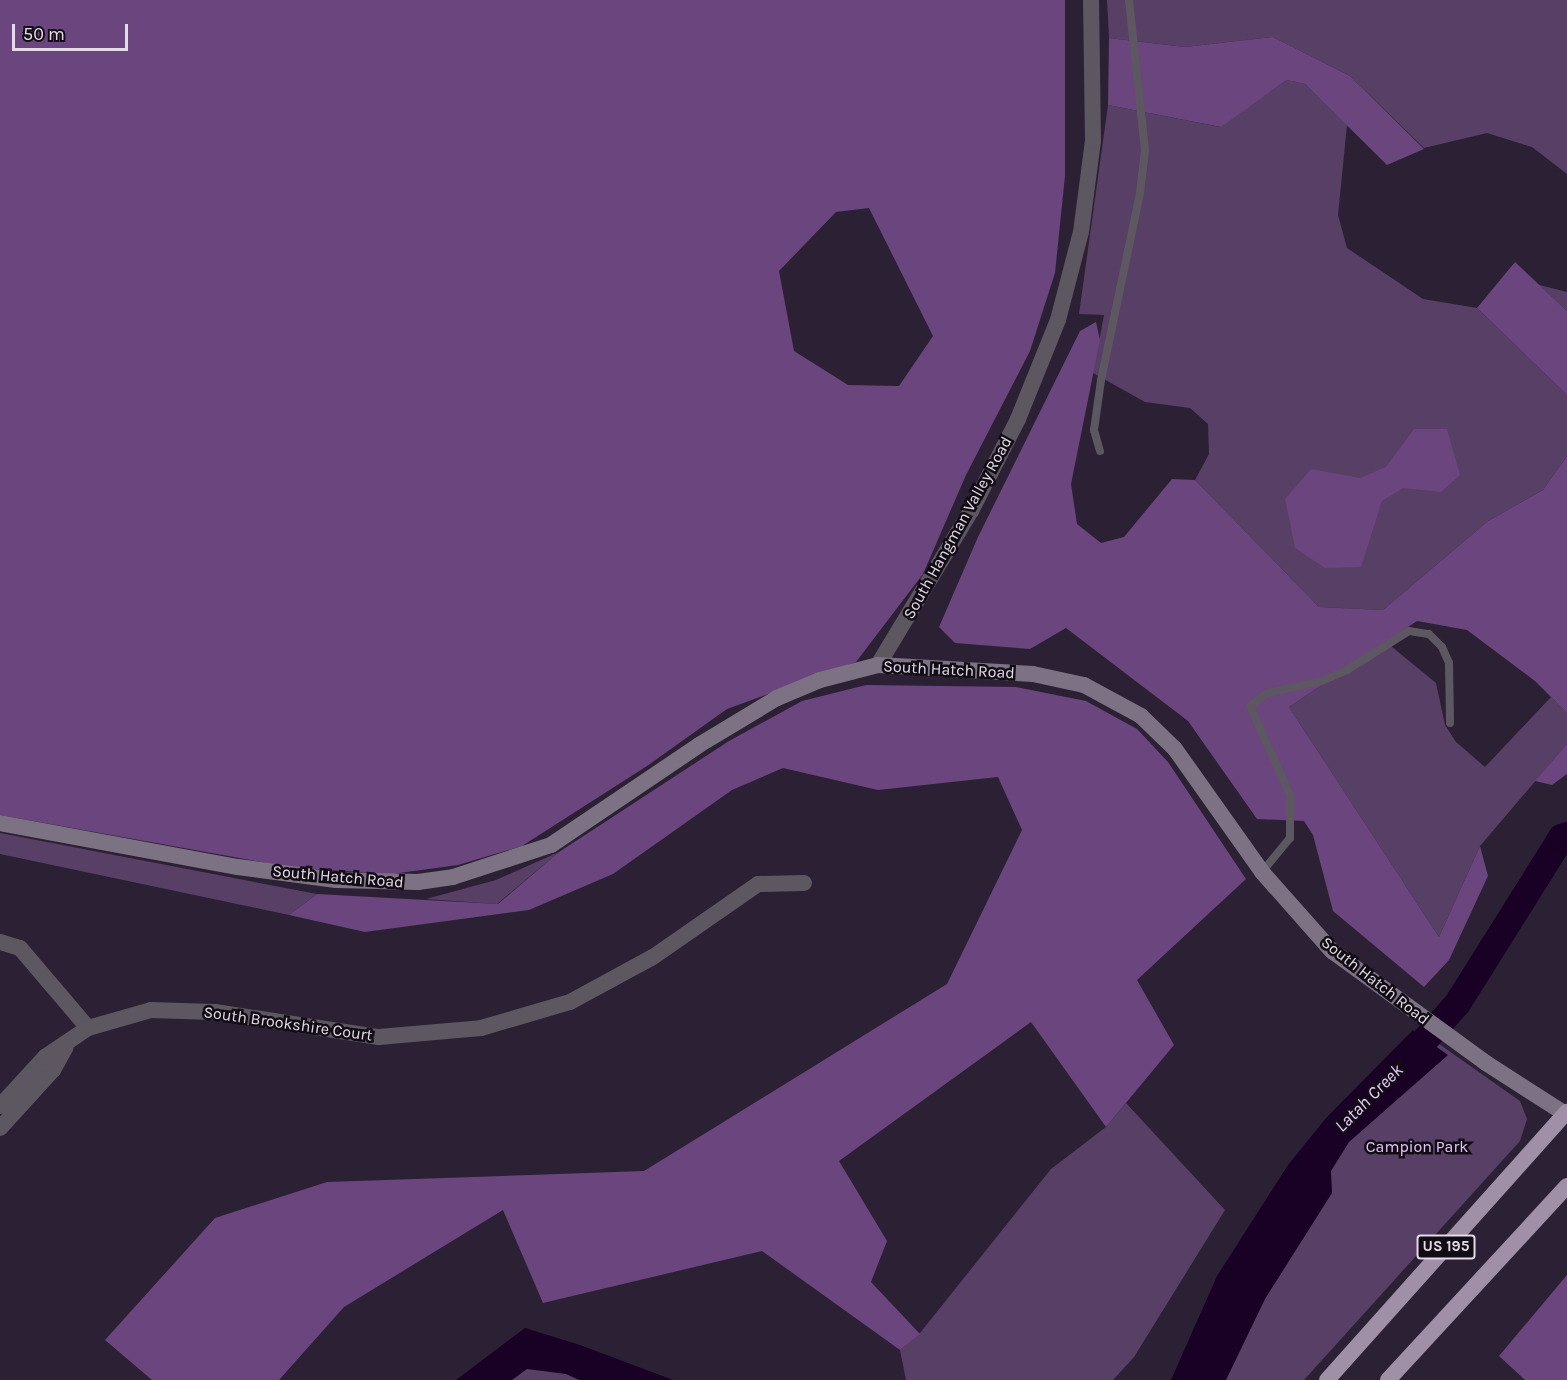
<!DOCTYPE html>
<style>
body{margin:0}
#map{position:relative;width:1567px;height:1380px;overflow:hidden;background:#2c2034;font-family:Karla,sans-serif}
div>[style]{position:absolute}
.green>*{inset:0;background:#583f66}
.forest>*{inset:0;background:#6a457e}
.water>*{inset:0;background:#190025}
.river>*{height:27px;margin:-13.5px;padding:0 13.5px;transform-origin:13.5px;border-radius:13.5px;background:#190025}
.service>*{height:8px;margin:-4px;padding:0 4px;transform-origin:4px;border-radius:4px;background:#5d5761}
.minor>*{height:16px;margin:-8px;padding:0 8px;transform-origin:8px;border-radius:8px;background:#5d5761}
.tertiary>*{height:16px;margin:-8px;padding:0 8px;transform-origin:8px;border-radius:8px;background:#5d5761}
.secondary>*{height:16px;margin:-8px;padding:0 8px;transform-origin:8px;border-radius:8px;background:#7c7283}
.trunk>*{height:16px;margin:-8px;padding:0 8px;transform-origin:8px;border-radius:8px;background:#9f90a8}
span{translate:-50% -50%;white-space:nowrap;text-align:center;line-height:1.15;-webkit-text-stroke:5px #120c15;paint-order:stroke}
.shield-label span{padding:2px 4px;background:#120c15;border:2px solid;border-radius:4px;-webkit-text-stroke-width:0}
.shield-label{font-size:15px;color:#e4dbe9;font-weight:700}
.street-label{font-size:16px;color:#e4dbe9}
.park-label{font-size:16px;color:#e4c5f8}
.water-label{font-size:18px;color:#ebcbfe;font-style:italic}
.scale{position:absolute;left:12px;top:24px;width:116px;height:27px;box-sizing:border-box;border:3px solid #e4dbe9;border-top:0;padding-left:8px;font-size:18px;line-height:21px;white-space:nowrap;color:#e4dbe9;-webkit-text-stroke:4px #120c15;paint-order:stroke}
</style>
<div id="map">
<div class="green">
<i style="clip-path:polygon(1107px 0,1567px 0,1567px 174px,1532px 147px,1487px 133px,1424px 148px,1350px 76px,1273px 37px,1185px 47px,1109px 38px)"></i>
<i style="clip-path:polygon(1287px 80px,1305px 84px,1347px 125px,1338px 215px,1347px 248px,1423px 299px,1477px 308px,1567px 395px,1567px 456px,1543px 490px,1488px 521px,1383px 610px,1319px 607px,1195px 480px,1209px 454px,1208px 424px,1190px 408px,1145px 402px,1093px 373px,1104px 315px,1079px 314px,1108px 105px,1220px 127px)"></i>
<i style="clip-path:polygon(1539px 285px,1567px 292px,1567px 311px)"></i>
<i style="clip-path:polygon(1386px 642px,1436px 683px,1445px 725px,1456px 742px,1485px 767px,1551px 697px,1567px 713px,1567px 744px,1480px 846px,1439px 937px,1289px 707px)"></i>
<i style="clip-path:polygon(0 833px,317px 894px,289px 915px,0 854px)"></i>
<i style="clip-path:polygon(559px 852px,497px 904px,426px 899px,496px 880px)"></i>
<i style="clip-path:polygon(1422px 1032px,1520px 1101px,1527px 1119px,1520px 1141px,1304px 1380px,1195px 1380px,1333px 1133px)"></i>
<i style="clip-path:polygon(1126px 1103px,1225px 1210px,1134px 1357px,1113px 1380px,906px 1380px,900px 1350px,920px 1333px,1051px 1169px,1106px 1127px)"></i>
<i style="clip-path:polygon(522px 1352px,626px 1380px,484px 1380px)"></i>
</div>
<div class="forest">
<i style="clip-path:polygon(evenodd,0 0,1065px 0,1065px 176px,1055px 273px,1030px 351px,966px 475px,923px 574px,856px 662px,727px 709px,647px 766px,522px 846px,458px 865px,392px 874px,295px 868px,0 815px,0 0,869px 208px,933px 336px,899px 386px,848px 385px,794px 351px,779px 271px,836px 212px,869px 208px)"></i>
<i style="clip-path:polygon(1273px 37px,1350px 76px,1424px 149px,1387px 165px,1305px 84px,1287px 80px,1221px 127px,1108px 105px,1109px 38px,1185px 47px)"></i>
<i style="clip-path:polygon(1515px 262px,1567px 311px,1567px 395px,1477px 308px)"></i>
<i style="clip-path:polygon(1096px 322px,1100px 340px,1071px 484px,1077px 524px,1101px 543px,1124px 537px,1172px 479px,1195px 480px,1319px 607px,1383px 610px,1488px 521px,1543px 490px,1567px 456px,1567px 713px,1535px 681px,1467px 630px,1417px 621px,1289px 707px,1439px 937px,1480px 846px,1488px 876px,1449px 960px,1424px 987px,1333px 911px,1313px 835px,1304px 821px,1257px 819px,1188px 721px,1066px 628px,1030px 649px,955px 643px,939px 627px,978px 537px,1080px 331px)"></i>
<i style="clip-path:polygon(1414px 429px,1447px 429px,1460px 475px,1441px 492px,1403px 488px,1382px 501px,1361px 567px,1325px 568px,1295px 548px,1285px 499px,1311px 469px,1360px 478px,1386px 467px)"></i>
<i style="clip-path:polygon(866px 685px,1016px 687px,1086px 701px,1137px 729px,1168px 762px,1246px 879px,1137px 980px,1174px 1045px,1106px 1127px,1031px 1022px,839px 1161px,887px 1241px,871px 1282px,920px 1334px,900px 1350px,762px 1251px,543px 1303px,503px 1210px,344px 1307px,279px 1380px,152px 1380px,105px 1340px,215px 1218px,327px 1182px,644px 1171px,947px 984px,1022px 830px,998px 777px,878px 790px,783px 768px,732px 790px,613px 874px,529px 910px,365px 932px,289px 915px,317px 894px,498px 904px,559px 852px,729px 741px,802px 701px)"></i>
<i style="clip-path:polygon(1567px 744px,1567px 774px,1552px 785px,1535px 781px)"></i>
<i style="clip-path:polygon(1567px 1275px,1567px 1380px,1525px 1380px,1499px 1356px)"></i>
</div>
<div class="water">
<i style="clip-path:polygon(1413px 1030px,1448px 1055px,1349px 1142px,1331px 1171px,1332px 1193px,1265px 1299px,1226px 1380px,1171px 1380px,1217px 1276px,1288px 1165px,1327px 1117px)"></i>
<i style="clip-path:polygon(525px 1328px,580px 1345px,673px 1380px,579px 1380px,566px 1374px,527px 1369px,512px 1380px,456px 1380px)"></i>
</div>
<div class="river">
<i style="left:1401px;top:1066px;width:84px;rotate:-48.4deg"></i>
<i style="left:1457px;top:1003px;width:196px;rotate:-57.9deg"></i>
<i style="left:1561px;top:837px;width:6px;rotate:-18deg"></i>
</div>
<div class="service">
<i style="left:1100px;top:451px;width:22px;rotate:-106deg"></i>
<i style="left:1094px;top:430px;width:50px;rotate:-82deg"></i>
<i style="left:1101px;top:380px;width:191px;rotate:-78.2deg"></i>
<i style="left:1140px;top:193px;width:43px;rotate:-83.4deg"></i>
<i style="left:1145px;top:150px;width:151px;rotate:-96.1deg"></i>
<i style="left:1262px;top:872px;width:44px;rotate:-50.5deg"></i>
<i style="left:1290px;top:838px;width:43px;rotate:-90deg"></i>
<i style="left:1290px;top:795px;width:98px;rotate:-114.2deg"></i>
<i style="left:1250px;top:706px;width:22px;rotate:-36deg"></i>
<i style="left:1268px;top:693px;width:54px;rotate:-12.8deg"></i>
<i style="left:1321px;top:681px;width:28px;rotate:-23deg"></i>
<i style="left:1347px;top:670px;width:73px;rotate:-32.2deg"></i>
<i style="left:1409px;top:631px;width:20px;rotate:9deg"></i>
<i style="left:1429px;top:634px;width:18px;rotate:45deg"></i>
<i style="left:1442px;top:647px;width:17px;rotate:66deg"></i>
<i style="left:1449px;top:663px;width:60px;rotate:89deg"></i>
</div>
<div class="minor">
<i style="left:0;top:942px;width:21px;rotate:17deg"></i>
<i style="left:20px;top:948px;width:105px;rotate:49.6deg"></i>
<i style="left:0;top:1106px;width:67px;rotate:-47.4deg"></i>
<i style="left:45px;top:1057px;width:52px;rotate:-34deg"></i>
<i style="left:88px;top:1028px;width:66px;rotate:-15.9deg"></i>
<i style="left:151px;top:1010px;width:64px;rotate:1.8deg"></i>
<i style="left:215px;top:1012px;width:166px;rotate:8.7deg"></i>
<i style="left:379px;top:1037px;width:102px;rotate:-5deg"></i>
<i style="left:481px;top:1028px;width:93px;rotate:-16.3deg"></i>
<i style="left:570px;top:1002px;width:94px;rotate:-28.5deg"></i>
<i style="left:653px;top:957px;width:128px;rotate:-34.8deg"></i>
<i style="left:758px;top:884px;width:46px;rotate:-1.2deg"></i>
<i style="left:0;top:1128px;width:79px;rotate:-47.6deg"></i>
<i style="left:53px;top:1070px;width:26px;rotate:-61deg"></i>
</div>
<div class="tertiary">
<i style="left:878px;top:665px;width:180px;rotate:-58.9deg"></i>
<i style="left:971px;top:511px;width:103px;rotate:-62.9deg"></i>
<i style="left:1018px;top:419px;width:107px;rotate:-68deg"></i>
<i style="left:1058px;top:320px;width:91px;rotate:-75.4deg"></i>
<i style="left:1081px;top:232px;width:92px;rotate:-82.5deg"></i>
<i style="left:1093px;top:141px;width:141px;rotate:-90.8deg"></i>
</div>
<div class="secondary">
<i style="left:0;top:823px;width:242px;rotate:10.5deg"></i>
<i style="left:238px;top:867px;width:99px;rotate:7.6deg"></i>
<i style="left:336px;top:880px;width:82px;rotate:1.4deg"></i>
<i style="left:418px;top:882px;width:35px;rotate:-8deg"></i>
<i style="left:453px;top:877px;width:103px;rotate:-18.1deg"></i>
<i style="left:551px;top:845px;width:179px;rotate:-34deg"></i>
<i style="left:699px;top:745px;width:91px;rotate:-31.1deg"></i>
<i style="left:777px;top:698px;width:47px;rotate:-22.7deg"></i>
<i style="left:820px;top:680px;width:60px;rotate:-14.5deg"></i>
<i style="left:878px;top:665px;width:155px;rotate:3.3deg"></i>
<i style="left:1033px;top:674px;width:52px;rotate:12.2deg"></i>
<i style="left:1084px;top:685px;width:65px;rotate:28.5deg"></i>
<i style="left:1141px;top:716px;width:47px;rotate:44.1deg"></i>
<i style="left:1175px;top:749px;width:151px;rotate:54.7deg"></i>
<i style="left:1262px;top:872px;width:106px;rotate:48.5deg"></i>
<i style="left:1332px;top:951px;width:190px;rotate:36deg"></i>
<i style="left:1486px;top:1063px;width:96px;rotate:32.7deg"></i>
</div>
<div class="trunk">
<i style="left:1327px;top:1380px;width:360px;rotate:-48.2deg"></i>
<i style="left:1388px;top:1380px;width:264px;rotate:-47.3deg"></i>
</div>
<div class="shield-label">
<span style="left:1446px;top:1247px">US 195</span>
</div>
<div class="street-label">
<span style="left:958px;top:528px;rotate:-61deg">South Hangman Valley Road</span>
<span style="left:949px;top:670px;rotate:3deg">South Hatch Road</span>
<span style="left:338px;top:877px;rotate:5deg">South Hatch Road</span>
<span style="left:1375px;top:981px;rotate:38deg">South Hatch Road</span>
<span style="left:288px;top:1024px;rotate:8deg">South Brookshire Court</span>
</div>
<div class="park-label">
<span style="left:1417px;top:1147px">Campion Park</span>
</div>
<div class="water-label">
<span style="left:1369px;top:1098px;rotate:-45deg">Latah Creek</span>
</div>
<div class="scale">50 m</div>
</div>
